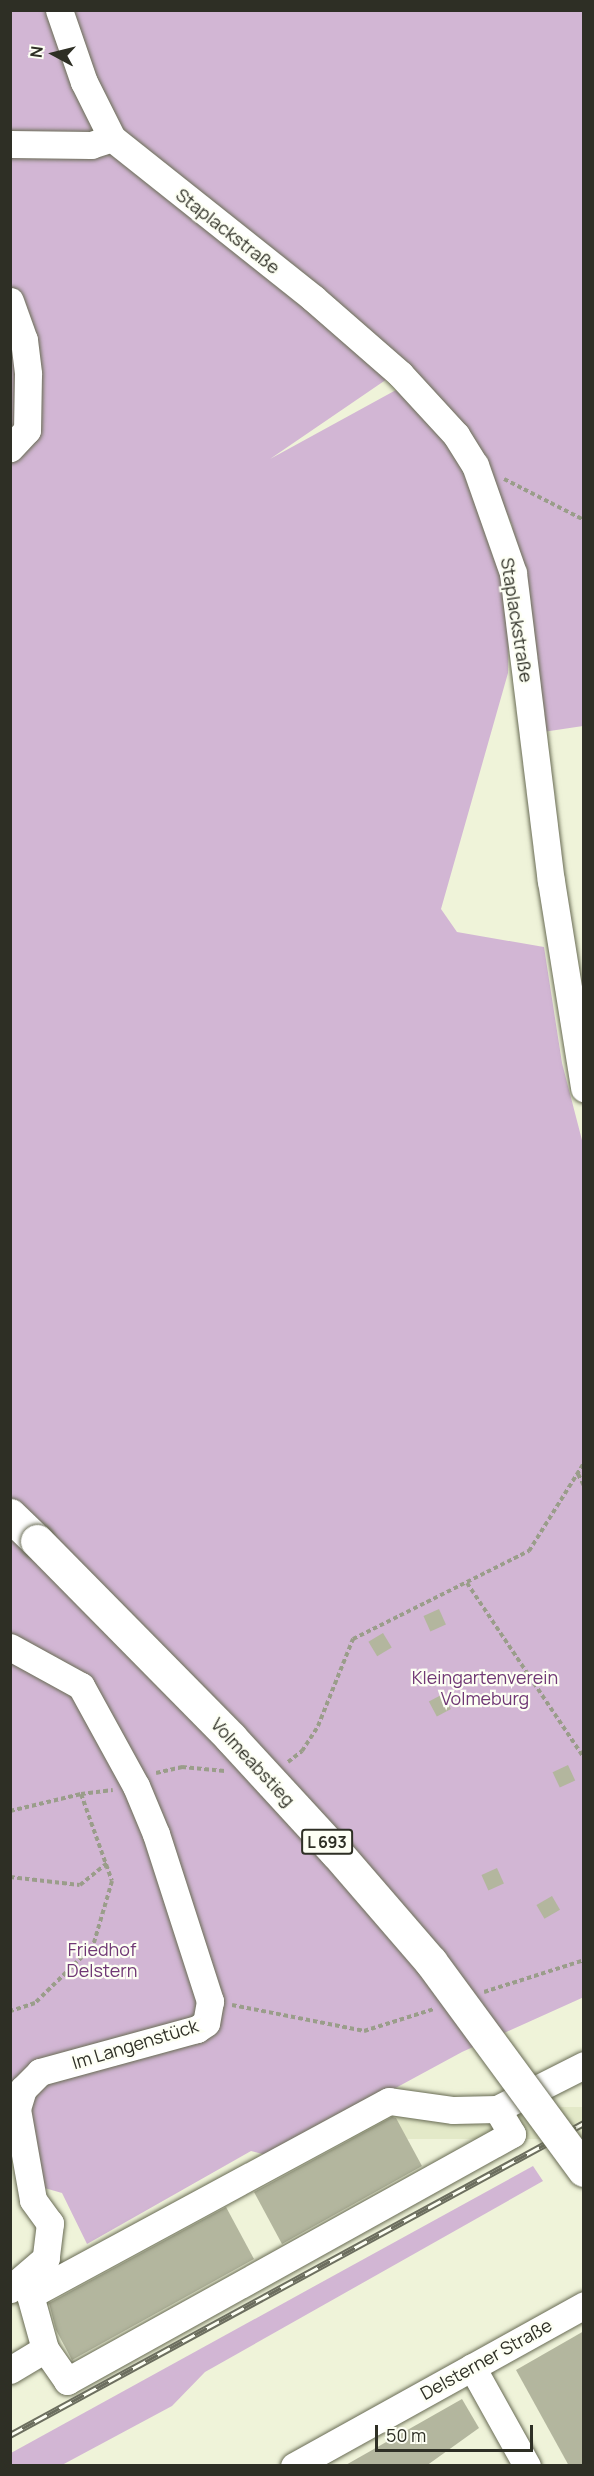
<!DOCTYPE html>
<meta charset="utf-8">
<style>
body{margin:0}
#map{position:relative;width:594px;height:2476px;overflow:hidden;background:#eff3d9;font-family:Manrope,sans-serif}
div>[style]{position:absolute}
.built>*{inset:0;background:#e3e9c8;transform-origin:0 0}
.green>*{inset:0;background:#d2b6d4}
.building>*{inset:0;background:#b3b69e;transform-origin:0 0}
.path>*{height:4px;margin-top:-2px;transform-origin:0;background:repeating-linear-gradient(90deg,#9a9d8a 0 4.5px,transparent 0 7.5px)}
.roads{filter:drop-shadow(0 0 2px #686b54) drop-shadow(0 0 2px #686b54)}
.minor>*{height:27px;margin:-13.5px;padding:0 13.5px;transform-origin:13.5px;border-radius:13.5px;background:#fff}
.major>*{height:33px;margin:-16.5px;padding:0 16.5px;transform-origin:16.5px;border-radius:16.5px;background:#fff}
.rail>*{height:7px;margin-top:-3.5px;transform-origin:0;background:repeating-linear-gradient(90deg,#fdfff4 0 14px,#6c6e5f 0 28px);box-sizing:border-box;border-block:2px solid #6c6e5f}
.bridges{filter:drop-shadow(0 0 2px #686b54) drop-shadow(0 0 2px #686b54)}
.major-bridge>*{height:33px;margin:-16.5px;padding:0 16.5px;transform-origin:16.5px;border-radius:16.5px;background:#fff}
span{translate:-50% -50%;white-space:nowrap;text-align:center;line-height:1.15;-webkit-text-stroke:4.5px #fdfff4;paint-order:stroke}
.shield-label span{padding:2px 4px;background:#fdfff4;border:2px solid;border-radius:4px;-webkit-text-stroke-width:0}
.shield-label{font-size:16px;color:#2e2f25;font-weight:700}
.street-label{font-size:18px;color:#2e2f25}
.park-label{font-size:18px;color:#703875}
.frame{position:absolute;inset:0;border:12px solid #2e2f25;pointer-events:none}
.north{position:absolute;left:24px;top:24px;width:60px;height:60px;-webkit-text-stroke:4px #fdfff4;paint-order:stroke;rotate:277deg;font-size:16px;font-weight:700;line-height:24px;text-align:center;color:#2e2f25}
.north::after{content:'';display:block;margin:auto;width:21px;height:27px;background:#2e2f25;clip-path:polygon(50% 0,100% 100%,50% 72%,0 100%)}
.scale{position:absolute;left:375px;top:2425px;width:158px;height:27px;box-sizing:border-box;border:3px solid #2e2f25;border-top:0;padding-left:8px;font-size:18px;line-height:21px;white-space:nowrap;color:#2e2f25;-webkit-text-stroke:4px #fdfff4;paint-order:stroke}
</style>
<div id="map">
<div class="built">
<i style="left:583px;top:2107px;width:32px;height:653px;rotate:90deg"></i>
</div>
<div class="green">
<i style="clip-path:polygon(10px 11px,584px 11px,583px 726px,543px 732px,512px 525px,480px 454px,390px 377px,270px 459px,396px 390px,465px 463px,501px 576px,509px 626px,508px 673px,441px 909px,457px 932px,544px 947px,562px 1063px,583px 1144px,584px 1997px,462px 2052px,270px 2156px,251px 2151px,87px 2244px,62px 2193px,41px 2187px,11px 2092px)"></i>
<i style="clip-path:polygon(533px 2166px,543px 2181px,205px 2372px,172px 2406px,62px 2465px,11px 2465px,11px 2453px)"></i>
</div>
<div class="building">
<i style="left:439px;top:1609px;width:17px;height:17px;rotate:66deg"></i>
<i style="left:383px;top:1633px;width:17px;height:17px;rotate:59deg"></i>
<i style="left:443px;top:1694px;width:17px;height:16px;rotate:62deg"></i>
<i style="left:568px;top:1765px;width:17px;height:17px;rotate:65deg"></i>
<i style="left:497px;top:1868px;width:17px;height:17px;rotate:66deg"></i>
<i style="left:552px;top:1896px;width:16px;height:18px;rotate:60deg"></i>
<i style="clip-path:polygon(392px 2117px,396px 2118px,422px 2166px,282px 2244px,254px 2192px)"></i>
<i style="clip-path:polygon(226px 2207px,254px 2259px,72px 2360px,56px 2330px,49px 2303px)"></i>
<i style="clip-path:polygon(584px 2331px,584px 2466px,569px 2466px,516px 2370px)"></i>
<i style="clip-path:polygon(462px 2399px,479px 2428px,426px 2466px,344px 2466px)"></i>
</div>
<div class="path">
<i style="left:504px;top:479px;width:90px;rotate:27.1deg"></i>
<i style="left:578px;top:1474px;width:13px;rotate:63deg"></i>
<i style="left:467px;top:1583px;width:211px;rotate:56.2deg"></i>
<i style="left:288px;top:1762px;width:18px;rotate:-38deg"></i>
<i style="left:302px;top:1751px;width:30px;rotate:-57deg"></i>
<i style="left:318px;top:1726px;width:94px;rotate:-68.1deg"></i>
<i style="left:353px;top:1639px;width:197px;rotate:-26.6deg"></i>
<i style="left:529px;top:1551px;width:104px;rotate:-58deg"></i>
<i style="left:156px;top:1773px;width:27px;rotate:-13deg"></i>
<i style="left:182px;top:1767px;width:43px;rotate:5.3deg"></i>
<i style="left:81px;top:1794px;width:32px;rotate:-7deg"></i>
<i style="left:10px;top:1811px;width:73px;rotate:-13.5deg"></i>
<i style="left:81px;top:1794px;width:92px;rotate:70.4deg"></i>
<i style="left:112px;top:1881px;width:68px;rotate:106.3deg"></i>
<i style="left:93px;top:1946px;width:81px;rotate:135.5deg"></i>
<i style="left:35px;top:2003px;width:26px;rotate:162deg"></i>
<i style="left:10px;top:1877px;width:70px;rotate:6.5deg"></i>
<i style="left:80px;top:1885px;width:35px;rotate:-39deg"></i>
<i style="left:484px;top:1992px;width:105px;rotate:-17.7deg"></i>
<i style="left:232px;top:2005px;width:135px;rotate:11.1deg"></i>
<i style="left:364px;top:2031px;width:73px;rotate:-17.4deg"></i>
</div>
<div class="roads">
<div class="minor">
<i style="left:59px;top:10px;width:76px;rotate:70.9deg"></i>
<i style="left:84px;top:82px;width:63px;rotate:63.4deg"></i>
<i style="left:112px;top:138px;width:257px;rotate:38.5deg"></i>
<i style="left:313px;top:298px;width:116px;rotate:41.1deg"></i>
<i style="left:400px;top:374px;width:83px;rotate:47.4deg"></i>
<i style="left:456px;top:435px;width:36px;rotate:58deg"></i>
<i style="left:475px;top:465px;width:114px;rotate:70.6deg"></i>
<i style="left:513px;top:573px;width:310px;rotate:83deg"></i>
<i style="left:551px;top:881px;width:210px;rotate:80.9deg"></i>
<i style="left:10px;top:144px;width:81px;rotate:0.7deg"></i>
<i style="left:91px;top:145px;width:22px;rotate:-18deg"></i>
<i style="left:10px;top:301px;width:41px;rotate:70.3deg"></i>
<i style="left:24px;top:340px;width:34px;rotate:83deg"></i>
<i style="left:28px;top:374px;width:56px;rotate:91deg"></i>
<i style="left:27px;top:430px;width:25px;rotate:133deg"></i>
<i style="left:10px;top:1647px;width:81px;rotate:28.8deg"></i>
<i style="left:81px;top:1686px;width:114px;rotate:61.2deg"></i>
<i style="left:136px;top:1786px;width:52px;rotate:67.4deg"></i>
<i style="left:156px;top:1834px;width:176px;rotate:72.1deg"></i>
<i style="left:210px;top:2001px;width:22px;rotate:100deg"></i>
<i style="left:206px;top:2023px;width:11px;rotate:146deg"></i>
<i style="left:197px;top:2029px;width:163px;rotate:164.7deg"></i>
<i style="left:40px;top:2072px;width:24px;rotate:135deg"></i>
<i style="left:23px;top:2089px;width:21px;rotate:107deg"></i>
<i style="left:17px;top:2109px;width:92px;rotate:80deg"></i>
<i style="left:33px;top:2200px;width:29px;rotate:54deg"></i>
<i style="left:50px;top:2223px;width:35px;rotate:97deg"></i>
<i style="left:46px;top:2258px;width:48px;rotate:139.3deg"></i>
<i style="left:45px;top:2349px;width:39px;rotate:55deg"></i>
<i style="left:67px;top:2381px;width:509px;rotate:-29.03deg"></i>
<i style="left:512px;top:2134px;width:29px;rotate:-121deg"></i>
<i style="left:497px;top:2109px;width:97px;rotate:-26.8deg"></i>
<i style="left:472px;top:2367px;width:113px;rotate:60.9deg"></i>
<i style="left:10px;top:2370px;width:41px;rotate:-31deg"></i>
<i style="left:45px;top:2349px;width:56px;rotate:-105.5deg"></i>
<i style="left:30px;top:2295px;width:408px;rotate:-28.4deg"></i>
<i style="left:389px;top:2101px;width:65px;rotate:8deg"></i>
<i style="left:453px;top:2110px;width:44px;rotate:-1.3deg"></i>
<i style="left:294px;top:2466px;width:332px;rotate:-29deg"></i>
</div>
<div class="major">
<i style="left:10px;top:1515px;width:37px;rotate:44deg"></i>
</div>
</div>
<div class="rail">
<i style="left:10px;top:2435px;width:653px;rotate:-28.53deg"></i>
</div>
<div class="bridges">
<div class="major-bridge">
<i style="left:37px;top:1541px;width:276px;rotate:45.4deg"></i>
<i style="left:231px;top:1738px;width:155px;rotate:47.4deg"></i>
<i style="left:336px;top:1852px;width:145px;rotate:49.2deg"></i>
<i style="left:431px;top:1962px;width:258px;rotate:53.7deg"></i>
</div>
</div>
<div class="shield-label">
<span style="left:327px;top:1842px">L 693</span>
</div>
<div class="street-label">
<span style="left:228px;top:231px;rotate:38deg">Staplackstraße</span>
<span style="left:517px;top:620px;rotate:81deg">Staplackstraße</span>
<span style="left:253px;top:1762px;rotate:47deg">Volmeabstieg</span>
<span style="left:135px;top:2044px;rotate:-17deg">Im Langenstück</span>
<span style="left:486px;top:2359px;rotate:-29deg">Delsterner Straße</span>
</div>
<div class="park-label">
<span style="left:485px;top:1688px">Kleingartenverein<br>Volmeburg</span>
<span style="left:102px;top:1960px">Friedhof<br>Delstern</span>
</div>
<div class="frame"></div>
<div class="north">N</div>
<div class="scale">50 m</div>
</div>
